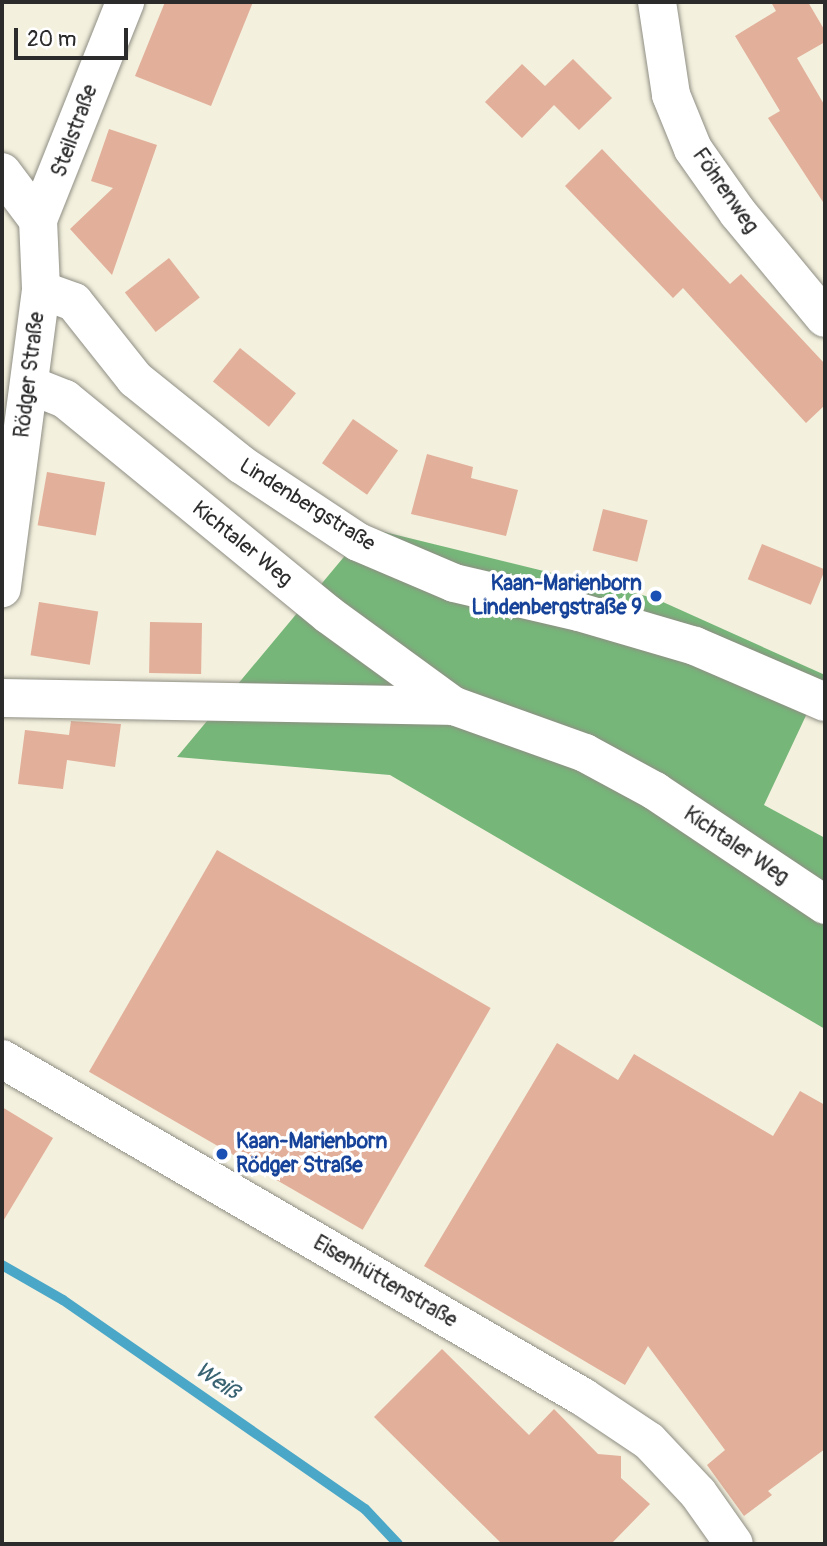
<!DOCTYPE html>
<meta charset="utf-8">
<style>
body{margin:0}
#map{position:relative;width:827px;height:1546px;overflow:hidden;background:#f3f0dd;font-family:Pangolin,sans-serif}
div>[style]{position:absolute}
.forest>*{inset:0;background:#76b679}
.stream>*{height:10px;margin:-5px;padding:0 5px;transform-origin:5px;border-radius:5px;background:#4aa7c8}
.building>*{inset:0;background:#e1af9a;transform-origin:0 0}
.roads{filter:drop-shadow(0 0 2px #8f8e84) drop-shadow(0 0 2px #8f8e84)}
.minor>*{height:38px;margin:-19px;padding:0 19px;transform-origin:19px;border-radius:19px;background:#fff}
.dots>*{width:19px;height:19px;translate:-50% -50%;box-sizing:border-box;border:4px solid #fff;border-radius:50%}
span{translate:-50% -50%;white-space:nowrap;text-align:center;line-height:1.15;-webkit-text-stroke:7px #fff;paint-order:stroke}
.street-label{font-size:21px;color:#2b2b2b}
.transit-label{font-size:21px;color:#164399;font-weight:700}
.right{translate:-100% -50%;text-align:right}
.left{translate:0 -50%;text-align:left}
.water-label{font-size:23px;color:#396372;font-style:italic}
.frame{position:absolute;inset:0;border:4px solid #2b2b2b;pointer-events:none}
.scale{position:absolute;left:14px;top:28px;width:114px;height:32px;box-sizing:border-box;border:4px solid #2b2b2b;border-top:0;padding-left:9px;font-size:21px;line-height:24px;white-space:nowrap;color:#2b2b2b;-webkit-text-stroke:5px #fff;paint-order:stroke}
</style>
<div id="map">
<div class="forest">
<i style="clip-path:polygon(368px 528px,654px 598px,825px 675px,764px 805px,825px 838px,825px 1029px,390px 775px,177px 757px)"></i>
</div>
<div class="stream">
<i style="left:2px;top:1265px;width:70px;rotate:29.8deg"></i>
<i style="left:63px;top:1300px;width:367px;rotate:34.7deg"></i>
<i style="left:365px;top:1509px;width:48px;rotate:46.7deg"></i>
</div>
<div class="building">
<i style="clip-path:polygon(165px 2px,253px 2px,211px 106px,135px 76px)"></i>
<i style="clip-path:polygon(771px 2px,808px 2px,825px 31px,825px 42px,797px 58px,825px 106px,825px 205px,768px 118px,780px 111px,735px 36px,776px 11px)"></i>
<i style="clip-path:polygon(573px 59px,612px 98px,579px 130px,554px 105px,522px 138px,485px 102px,522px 64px,545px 86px)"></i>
<i style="clip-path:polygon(109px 129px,157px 145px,112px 275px,70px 229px,113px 188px,91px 181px)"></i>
<i style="clip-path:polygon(602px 149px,730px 284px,741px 274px,825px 364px,825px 405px,806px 423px,683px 288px,673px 298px,565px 186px)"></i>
<i style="left:169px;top:258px;width:50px;height:56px;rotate:52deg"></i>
<i style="left:240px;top:348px;width:72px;height:43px;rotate:39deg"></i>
<i style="left:353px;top:419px;width:55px;height:54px;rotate:35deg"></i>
<i style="clip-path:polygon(427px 454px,473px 467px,471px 478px,518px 490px,506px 536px,411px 514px)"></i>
<i style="left:47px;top:472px;width:59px;height:54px;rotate:10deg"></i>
<i style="left:603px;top:509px;width:46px;height:43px;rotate:14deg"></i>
<i style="left:762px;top:544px;width:68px;height:38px;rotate:22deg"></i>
<i style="left:39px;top:602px;width:60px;height:54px;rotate:9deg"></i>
<i style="left:150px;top:622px;width:52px;height:51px;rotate:1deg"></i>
<i style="clip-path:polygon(71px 721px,121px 724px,115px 767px,67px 760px,63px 789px,18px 784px,25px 730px,69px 735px)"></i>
<i style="left:217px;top:850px;width:316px;height:256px;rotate:30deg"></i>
<i style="clip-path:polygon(557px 1043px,618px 1080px,634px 1054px,773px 1136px,800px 1091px,825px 1105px,825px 1449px,768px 1491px,772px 1495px,744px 1516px,707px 1465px,725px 1450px,648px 1346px,625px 1385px,424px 1266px)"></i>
<i style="clip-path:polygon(2px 1107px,53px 1138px,2px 1223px)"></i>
<i style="clip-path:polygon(442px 1349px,529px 1435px,554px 1409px,598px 1454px,621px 1456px,621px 1478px,650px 1504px,611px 1544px,502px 1544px,374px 1417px)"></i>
</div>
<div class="roads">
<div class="minor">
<i style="left:657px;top:2px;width:94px;rotate:81.4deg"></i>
<i style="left:671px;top:95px;width:58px;rotate:67.8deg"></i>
<i style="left:693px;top:149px;width:78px;rotate:54.9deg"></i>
<i style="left:738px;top:213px;width:136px;rotate:50.4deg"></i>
<i style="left:2px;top:172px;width:60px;rotate:53.1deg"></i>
<i style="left:38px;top:220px;width:70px;rotate:87.5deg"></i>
<i style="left:41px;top:290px;width:301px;rotate:97.5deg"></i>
<i style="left:38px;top:220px;width:235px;rotate:-68.2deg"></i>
<i style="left:41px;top:290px;width:35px;rotate:20deg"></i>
<i style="left:74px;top:302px;width:98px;rotate:51.6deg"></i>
<i style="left:135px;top:379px;width:137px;rotate:38.8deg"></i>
<i style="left:242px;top:465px;width:139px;rotate:33.6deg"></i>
<i style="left:358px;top:542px;width:104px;rotate:23.1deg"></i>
<i style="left:454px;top:583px;width:128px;rotate:13.1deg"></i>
<i style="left:579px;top:612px;width:121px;rotate:16.3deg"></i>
<i style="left:695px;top:646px;width:142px;rotate:23.3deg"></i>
<i style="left:30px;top:385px;width:38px;rotate:22deg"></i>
<i style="left:65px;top:399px;width:341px;rotate:39.3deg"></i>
<i style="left:329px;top:615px;width:155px;rotate:36.1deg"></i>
<i style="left:2px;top:698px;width:452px;rotate:1deg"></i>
<i style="left:454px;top:706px;width:139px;rotate:19.7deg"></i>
<i style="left:585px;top:753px;width:80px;rotate:28.5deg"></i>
<i style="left:655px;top:791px;width:205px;rotate:33.8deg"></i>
<i style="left:2px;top:1059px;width:672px;rotate:30.19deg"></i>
<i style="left:583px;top:1397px;width:79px;rotate:33.7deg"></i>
<i style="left:649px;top:1441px;width:71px;rotate:46.7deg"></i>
<i style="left:698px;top:1493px;width:62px;rotate:54.8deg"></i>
</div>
</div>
<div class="dots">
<i style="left:656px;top:596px;background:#1a4fb4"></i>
<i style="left:222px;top:1154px;background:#1a4fb4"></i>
</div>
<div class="street-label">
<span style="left:75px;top:131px;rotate:-70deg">Steilstraße</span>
<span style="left:725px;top:191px;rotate:55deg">Föhrenweg</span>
<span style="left:30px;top:375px;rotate:-83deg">Rödger Straße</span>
<span style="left:307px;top:505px;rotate:32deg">Lindenbergstraße</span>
<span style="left:242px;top:544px;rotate:39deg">Kichtaler Weg</span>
<span style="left:736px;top:846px;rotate:34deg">Kichtaler Weg</span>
<span style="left:385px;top:1282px;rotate:30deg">Eisenhüttenstraße</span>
</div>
<div class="transit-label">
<span class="right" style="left:642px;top:596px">Kaan-Marienborn<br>Lindenbergstraße 9</span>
<span class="left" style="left:236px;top:1154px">Kaan-Marienborn<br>Rödger Straße</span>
</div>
<div class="water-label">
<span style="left:217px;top:1381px;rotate:35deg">Weiß</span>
</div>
<div class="frame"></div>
<div class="scale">20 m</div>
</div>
